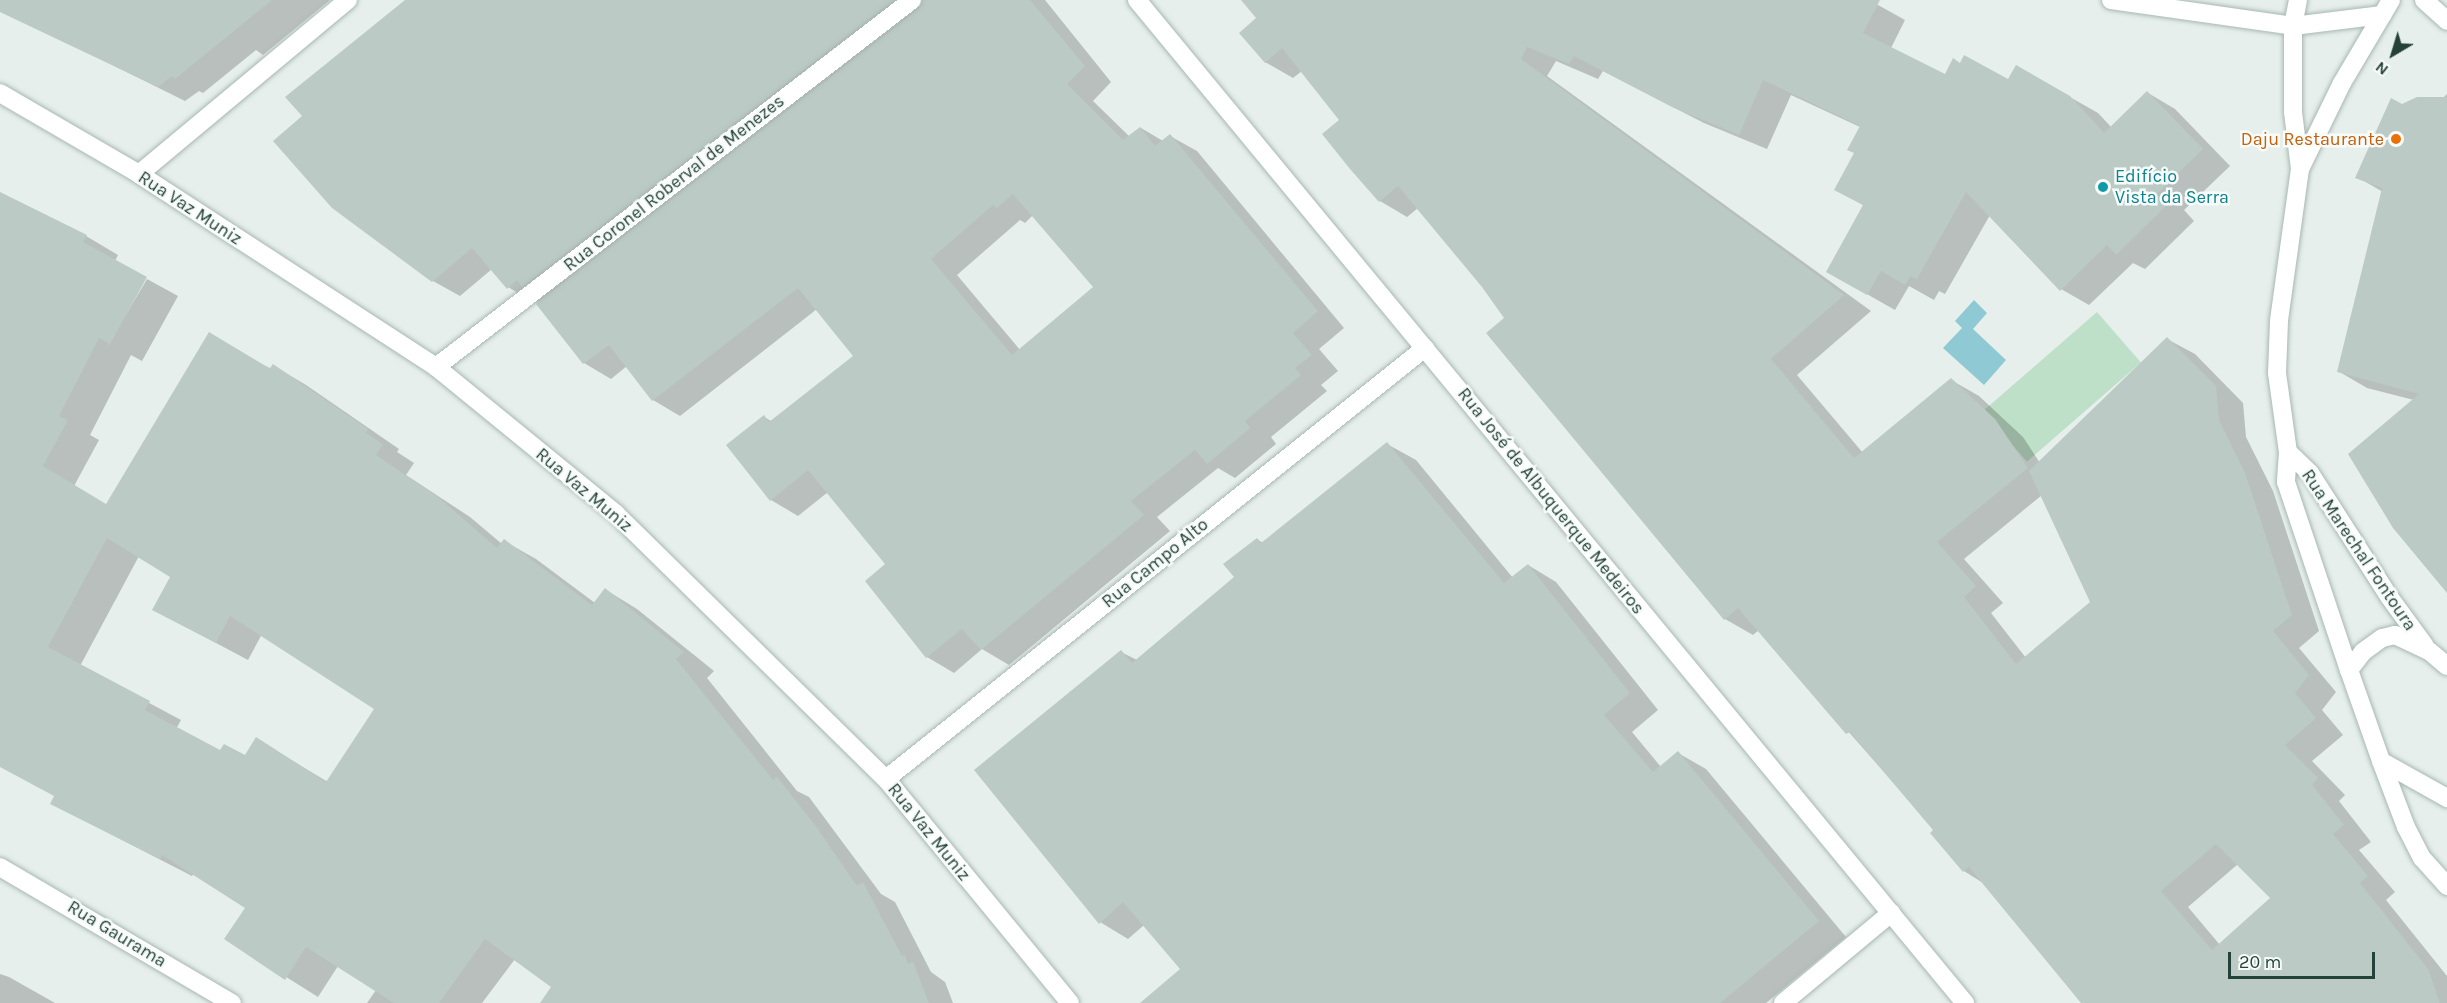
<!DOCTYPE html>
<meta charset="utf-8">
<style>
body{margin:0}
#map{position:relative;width:2447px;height:1003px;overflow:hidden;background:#e6efeb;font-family:Karla,sans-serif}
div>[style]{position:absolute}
.green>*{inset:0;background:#bfe0c8;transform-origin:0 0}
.water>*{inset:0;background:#8ec9d4}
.shadow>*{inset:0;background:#0003}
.building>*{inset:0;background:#bbcac4}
.roads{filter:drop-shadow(0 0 2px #a8b8b2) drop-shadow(0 0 2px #a8b8b2)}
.minor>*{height:18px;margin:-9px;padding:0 9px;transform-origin:9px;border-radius:9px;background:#fff}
.tertiary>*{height:18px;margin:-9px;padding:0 9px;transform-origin:9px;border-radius:9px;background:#fff}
.dots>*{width:16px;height:16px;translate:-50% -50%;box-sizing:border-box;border:3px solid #f7fbf9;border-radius:50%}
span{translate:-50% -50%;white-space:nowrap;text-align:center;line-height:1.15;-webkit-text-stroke:5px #f7fbf9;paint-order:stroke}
.food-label{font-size:18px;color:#c56008}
.right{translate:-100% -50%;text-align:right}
.culture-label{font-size:18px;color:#0d838f}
.left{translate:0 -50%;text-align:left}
.street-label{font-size:18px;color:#24423a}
.north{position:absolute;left:2363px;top:24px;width:60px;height:60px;-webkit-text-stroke:4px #f7fbf9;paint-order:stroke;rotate:218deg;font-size:16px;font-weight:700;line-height:24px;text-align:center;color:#24423a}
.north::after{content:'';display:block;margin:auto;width:21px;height:27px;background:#24423a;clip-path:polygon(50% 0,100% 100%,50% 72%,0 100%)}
.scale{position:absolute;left:2228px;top:952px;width:147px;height:27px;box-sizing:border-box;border:3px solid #24423a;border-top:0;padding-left:8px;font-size:18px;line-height:21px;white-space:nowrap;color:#24423a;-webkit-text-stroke:4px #f7fbf9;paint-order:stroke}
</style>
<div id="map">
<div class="green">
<i style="left:2097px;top:312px;width:67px;height:151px;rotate:49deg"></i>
</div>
<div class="water">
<i style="clip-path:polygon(1974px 300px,1987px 313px,1973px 329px,2006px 360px,1984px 385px,1943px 348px,1962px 328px,1955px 321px)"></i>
</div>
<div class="shadow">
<i style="clip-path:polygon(17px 0,330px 0,263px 55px,256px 50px,203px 93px,199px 91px,185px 101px,42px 30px)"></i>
<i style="clip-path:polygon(evenodd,407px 0,1045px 0,1111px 82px,1093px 101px,1130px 137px,1141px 128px,1163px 141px,1170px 136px,1197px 151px,1344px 328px,1319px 349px,1338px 371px,1321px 385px,1327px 391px,1271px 437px,1276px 444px,1235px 478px,1218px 468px,1157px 517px,1170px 531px,1009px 665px,982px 649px,954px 673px,927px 657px,887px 564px,828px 492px,798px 516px,771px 500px,764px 417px,773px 422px,855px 356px,817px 309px,680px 416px,653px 400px,627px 366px,611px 379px,584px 363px,538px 305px,546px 299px,535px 303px,508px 287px,492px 269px,460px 296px,433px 281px,304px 116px,407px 0,1033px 215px,1095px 288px,1020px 350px,957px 275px,1020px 220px,1025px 223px,1033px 215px)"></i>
<i style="clip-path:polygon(evenodd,1243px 0,1869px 0,1905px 20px,1891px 48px,1945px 76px,1961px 64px,2009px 81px,2017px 67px,2098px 113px,2112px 128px,2148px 93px,2175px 109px,2230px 166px,2184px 210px,2194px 221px,2145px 269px,2133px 263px,2089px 305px,2061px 289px,1990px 215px,1945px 294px,1939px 291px,1934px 300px,1909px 286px,1895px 310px,1828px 272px,1865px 206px,1836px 190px,1855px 153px,1860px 127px,1791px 95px,1767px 149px,1704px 123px,1603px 71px,1598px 79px,1556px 61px,1547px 76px,1871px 311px,1797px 375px,1863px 453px,1951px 380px,1979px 396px,2023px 437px,2040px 463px,2167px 339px,2195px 354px,2243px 403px,2246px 437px,2273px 491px,2319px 631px,2299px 648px,2336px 692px,2322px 710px,2343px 735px,2312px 761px,2345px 795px,2339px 801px,2371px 842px,2359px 850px,2395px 892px,2386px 900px,2447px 976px,2447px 1003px,2083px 1003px,1983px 883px,1964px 871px,1932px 833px,1935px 830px,1759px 630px,1753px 635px,1725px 619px,1483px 286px,1418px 208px,1407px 217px,1380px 201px,1341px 120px,1302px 71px,1293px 78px,1265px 62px,1258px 18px,1243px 0,2042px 495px,2092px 602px,2026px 658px,1991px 613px,2003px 603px,1964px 559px,2042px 495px,1243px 0,2238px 864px,2272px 899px,2220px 945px,2188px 907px,2238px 864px)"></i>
<i style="clip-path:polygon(2447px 94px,2447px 591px,2414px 400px,2367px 388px,2338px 371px,2383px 192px,2357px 177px,2402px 106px,2442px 99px)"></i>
<i style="clip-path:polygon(evenodd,0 195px,86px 236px,118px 255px,115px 261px,145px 277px,105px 350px,147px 279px,178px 296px,142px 361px,131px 355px,90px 435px,99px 440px,74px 486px,107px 506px,274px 366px,306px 385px,399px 449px,397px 452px,414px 463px,406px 475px,470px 517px,502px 544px,504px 541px,536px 559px,595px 603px,606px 590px,637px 609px,714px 671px,707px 678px,797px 791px,809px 797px,881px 894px,895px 902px,931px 972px,945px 982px,953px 1003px,542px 1003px,554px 987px,515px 959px,482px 1003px,367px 1003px,376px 990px,338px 966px,318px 997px,226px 939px,247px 908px,194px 873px,192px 876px,52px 804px,56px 796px,0 764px,0 195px,139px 556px,172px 576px,154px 610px,248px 660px,262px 634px,376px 708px,328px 782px,256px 739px,246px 757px,221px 752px,176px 729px,181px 720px,80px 666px,139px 556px)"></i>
<i style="clip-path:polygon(1387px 444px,1416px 460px,1513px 578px,1528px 565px,1556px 582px,1658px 710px,1632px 732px,1661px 767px,1678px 753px,1706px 769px,1846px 937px,1766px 1003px,1190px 1003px,1182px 970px,1144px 925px,1128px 939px,1100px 922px,1121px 652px,1137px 660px,1236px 577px,1257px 539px,1263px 543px)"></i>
<i style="clip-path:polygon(0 974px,9px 977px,55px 1003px,0 1003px)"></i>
</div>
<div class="building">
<i style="clip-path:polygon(0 0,272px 0,175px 79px,172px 76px,158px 87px,0 12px)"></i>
<i style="clip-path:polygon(405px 0,894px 0,522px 287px,517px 280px,507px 289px,472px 248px,432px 282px,332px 208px,273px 141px,302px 116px,285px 97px)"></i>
<i style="clip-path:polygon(evenodd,923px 0,1030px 0,1085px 66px,1067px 84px,1123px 140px,1140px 127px,1155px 146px,1170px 134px,1318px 311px,1293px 333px,1312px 355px,1295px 368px,1301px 375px,1245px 421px,1250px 428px,1207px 464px,1195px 450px,1131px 501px,1144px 515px,981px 650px,962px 629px,926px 658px,865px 581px,885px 564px,808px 470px,770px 501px,726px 445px,764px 415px,769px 422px,853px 356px,798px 288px,652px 401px,609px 345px,583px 364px,536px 304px,919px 9px,923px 0,1013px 194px,1093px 287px,1012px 355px,931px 259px,993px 205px,997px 208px,1013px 194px)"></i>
<i style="clip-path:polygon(evenodd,1241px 0,1880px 0,1863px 33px,1945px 74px,1953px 58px,1960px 63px,1964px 55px,2008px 79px,2016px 65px,2070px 96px,2104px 133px,2147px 91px,2203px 149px,2157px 194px,2167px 205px,2116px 255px,2107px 245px,2060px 291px,1966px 192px,1917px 279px,1911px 276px,1905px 285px,1881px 271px,1867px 295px,1826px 272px,1863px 205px,1834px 190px,1854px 153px,1847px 150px,1860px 126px,1763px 80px,1739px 135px,1674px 108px,1574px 56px,1569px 64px,1527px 47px,1521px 59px,1844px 295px,1771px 359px,1854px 458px,1951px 378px,1995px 419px,2028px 468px,1937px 542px,1976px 586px,1964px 597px,2016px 664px,2090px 602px,2029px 471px,2167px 337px,2216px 386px,2219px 420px,2245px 473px,2292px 615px,2273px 631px,2309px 675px,2295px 693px,2316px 718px,2285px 745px,2318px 778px,2312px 785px,2344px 825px,2333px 834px,2368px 876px,2360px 883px,2428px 969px,2440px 1003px,2081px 1003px,1969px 867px,1963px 872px,1930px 833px,1933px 830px,1850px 732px,1846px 734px,1738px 608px,1724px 620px,1627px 503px,1486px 333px,1504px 318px,1482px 287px,1398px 186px,1379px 202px,1350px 169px,1322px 134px,1339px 120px,1282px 48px,1265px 63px,1239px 33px,1256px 18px,1241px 0,2216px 844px,2270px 898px,2212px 950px,2161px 891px,2216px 844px)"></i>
<i style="clip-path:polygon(2417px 97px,2447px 97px,2447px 593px,2393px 528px,2348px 454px,2419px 394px,2337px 372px,2382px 188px,2355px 178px,2391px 98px,2402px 104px)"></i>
<i style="clip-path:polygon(evenodd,0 192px,87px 235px,83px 242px,147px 277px,110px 344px,99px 338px,59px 416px,68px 420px,43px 466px,106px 504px,209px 332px,264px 365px,270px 368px,273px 364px,368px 429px,366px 433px,383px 444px,376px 455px,438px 497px,497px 548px,504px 539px,592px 605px,605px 588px,684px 652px,676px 659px,773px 780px,777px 777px,815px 825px,857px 886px,863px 882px,902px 956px,905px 955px,908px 964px,913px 962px,929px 1003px,540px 1003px,551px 987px,485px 939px,439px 1003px,394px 1003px,306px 947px,285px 980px,224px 939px,245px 908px,162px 855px,160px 859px,50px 804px,54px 796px,0 767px,0 192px,107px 538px,170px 577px,152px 610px,216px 643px,230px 616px,374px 709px,326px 782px,256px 737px,245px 755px,224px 744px,220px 750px,145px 710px,150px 701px,48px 647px,107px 538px)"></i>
<i style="clip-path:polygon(1387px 442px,1504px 583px,1528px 564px,1630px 693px,1604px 715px,1653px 772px,1678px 751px,1819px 921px,1720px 1003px,1140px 1003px,1180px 969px,1123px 902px,1099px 924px,974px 770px,1121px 650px,1132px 663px,1234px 577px,1223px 564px,1257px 538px,1261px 543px)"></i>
</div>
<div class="roads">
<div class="minor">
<i style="left:1137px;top:0;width:1301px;rotate:50.46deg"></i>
<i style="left:2111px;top:0;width:184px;rotate:8.1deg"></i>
<i style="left:2293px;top:26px;width:90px;rotate:-7deg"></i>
<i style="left:2298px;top:0;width:26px;rotate:101deg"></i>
<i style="left:2293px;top:26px;width:86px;rotate:90deg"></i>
<i style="left:2293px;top:112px;width:57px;rotate:83deg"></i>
<i style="left:2300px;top:169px;width:153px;rotate:97.9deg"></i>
<i style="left:2279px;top:321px;width:52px;rotate:92.2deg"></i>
<i style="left:2277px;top:373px;width:80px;rotate:82.1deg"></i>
<i style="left:2288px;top:452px;width:30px;rotate:94deg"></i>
<i style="left:2286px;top:482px;width:198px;rotate:71.5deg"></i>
<i style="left:2424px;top:0;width:31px;rotate:42deg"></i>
<i style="left:2300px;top:169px;width:96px;rotate:-64deg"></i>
<i style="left:2342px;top:83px;width:96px;rotate:-59.4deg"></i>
<i style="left:139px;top:174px;width:272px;rotate:-39.8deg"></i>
<i style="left:436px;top:367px;width:601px;rotate:-37.63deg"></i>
<i style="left:2288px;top:452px;width:30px;rotate:44deg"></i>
<i style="left:2310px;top:473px;width:148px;rotate:57.4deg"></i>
<i style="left:2390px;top:598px;width:59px;rotate:53.9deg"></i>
<i style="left:2447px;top:666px;width:23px;rotate:-140deg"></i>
<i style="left:2429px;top:651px;width:38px;rotate:-155deg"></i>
<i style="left:2395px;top:635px;width:13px;rotate:167deg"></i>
<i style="left:2382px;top:638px;width:24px;rotate:144deg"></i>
<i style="left:2363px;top:652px;width:23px;rotate:128deg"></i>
<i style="left:2349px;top:670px;width:96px;rotate:70.6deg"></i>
<i style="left:2381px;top:761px;width:76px;rotate:29.3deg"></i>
<i style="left:2381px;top:761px;width:71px;rotate:69.3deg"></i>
<i style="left:2406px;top:827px;width:35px;rotate:63deg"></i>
<i style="left:2422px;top:858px;width:38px;rotate:48deg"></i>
<i style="left:886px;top:779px;width:690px;rotate:-38.65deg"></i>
<i style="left:0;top:867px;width:269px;rotate:30.4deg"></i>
<i style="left:1783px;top:1003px;width:141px;rotate:-39.8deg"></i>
</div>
<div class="tertiary">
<i style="left:0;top:93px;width:161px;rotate:30.2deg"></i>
<i style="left:139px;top:174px;width:354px;rotate:33deg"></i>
<i style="left:436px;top:367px;width:232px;rotate:39.2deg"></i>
<i style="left:616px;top:514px;width:378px;rotate:44.5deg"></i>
<i style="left:886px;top:779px;width:290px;rotate:50.6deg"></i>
</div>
</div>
<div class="dots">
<i style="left:2396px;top:139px;background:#e8710a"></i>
<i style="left:2103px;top:187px;background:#0f9aa8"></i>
</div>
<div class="food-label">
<span class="right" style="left:2384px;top:139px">Daju Restaurante</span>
</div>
<div class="culture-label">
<span class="left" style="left:2115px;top:187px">Edifício<br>Vista da Serra</span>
</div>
<div class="street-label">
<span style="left:674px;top:183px;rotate:-38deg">Rua Coronel Roberval de Menezes</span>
<span style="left:190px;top:208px;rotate:33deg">Rua Vaz Muniz</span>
<span style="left:584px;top:490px;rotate:40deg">Rua Vaz Muniz</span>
<span style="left:1551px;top:501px;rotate:51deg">Rua José de Albuquerque Medeiros</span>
<span style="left:2359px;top:550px;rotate:56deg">Rua Marechal Fontoura</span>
<span style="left:1155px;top:563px;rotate:-39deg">Rua Campo Alto</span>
<span style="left:929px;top:832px;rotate:51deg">Rua Vaz Muniz</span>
<span style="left:117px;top:934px;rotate:31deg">Rua Gaurama</span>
</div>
<div class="north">N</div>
<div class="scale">20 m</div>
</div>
